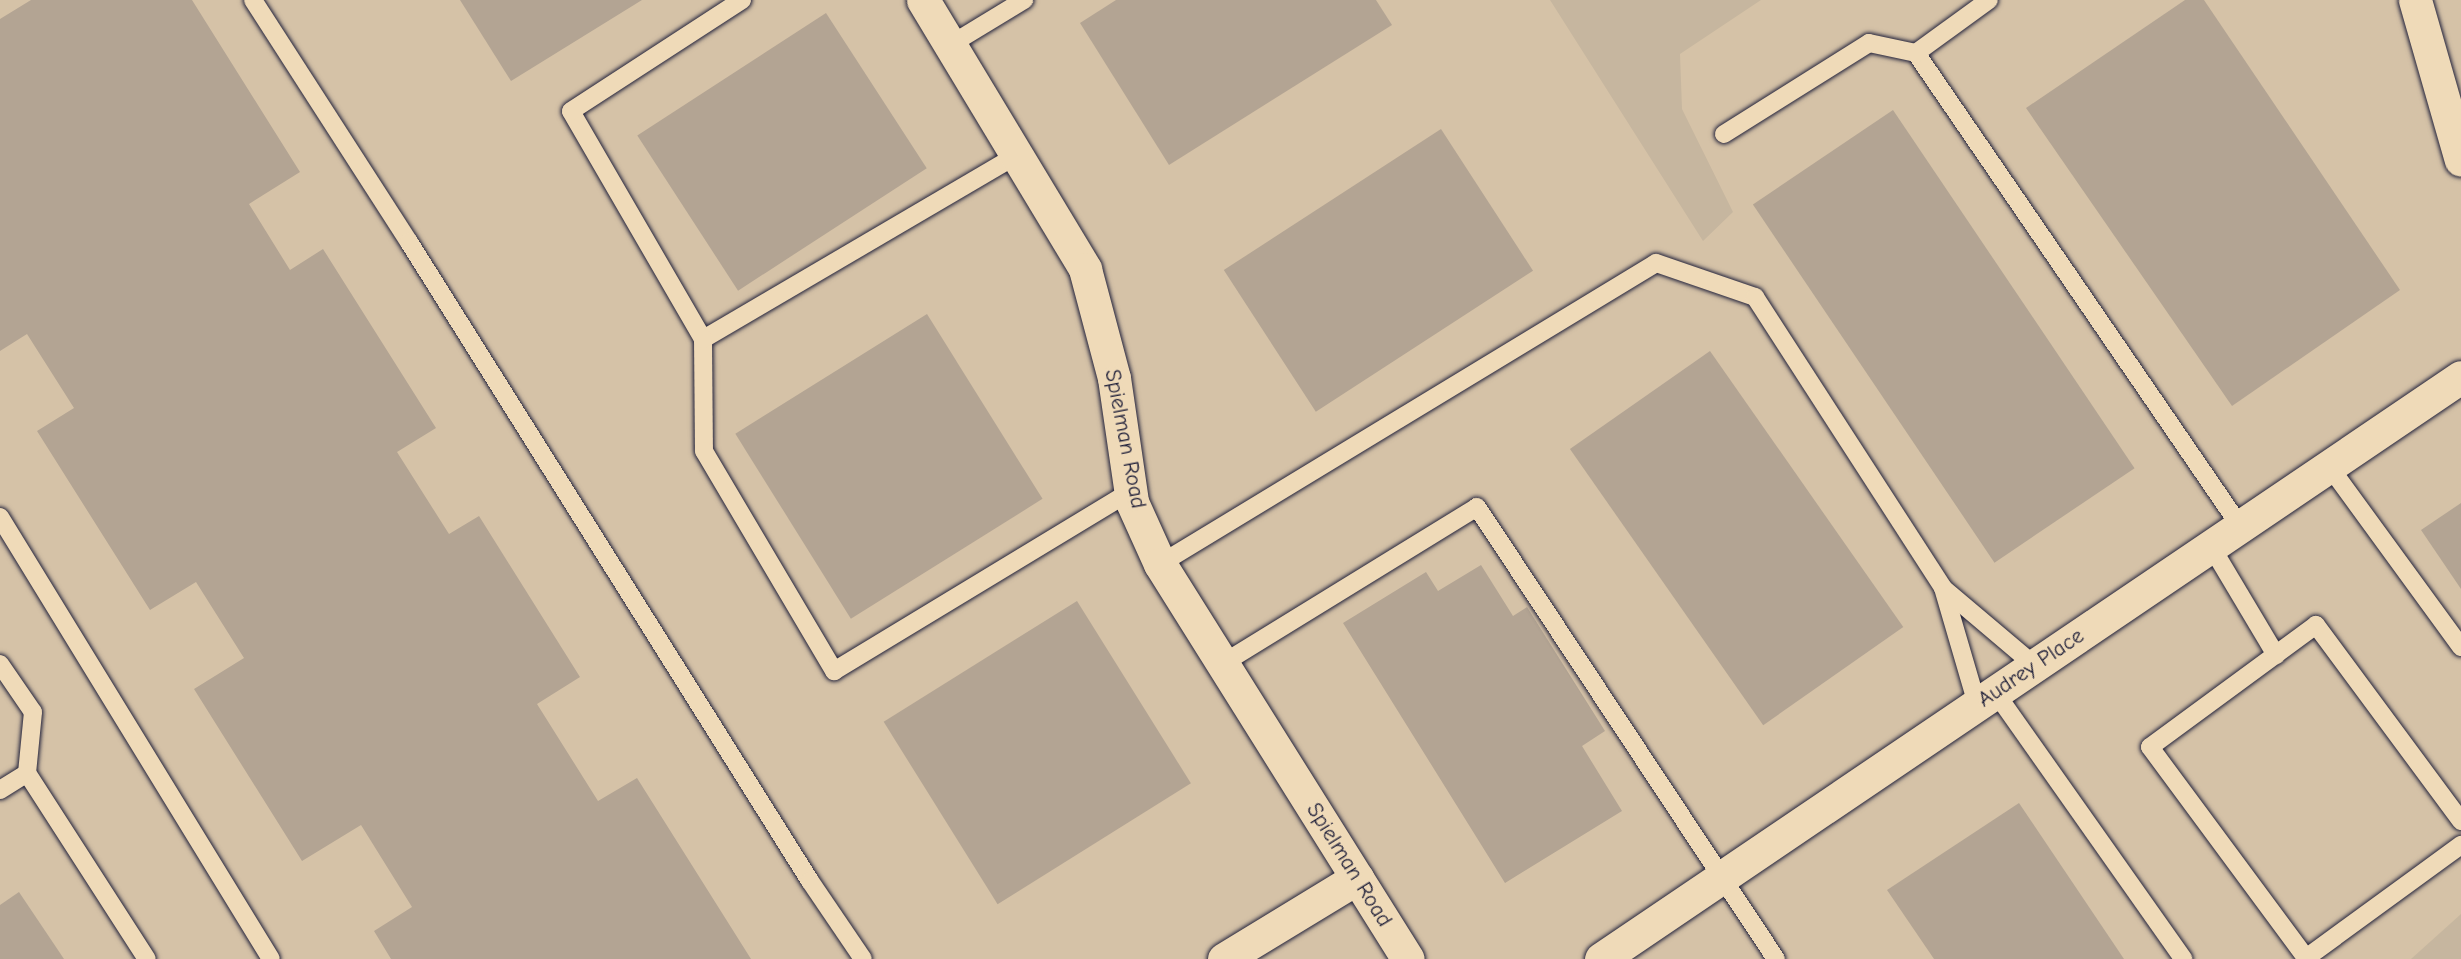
<!DOCTYPE html>
<html>
<head>
<meta charset="utf-8">
<style>
	body { margin:0 }
	#map { position:relative; width:2461px; height:959px; overflow:hidden; background:#e3cfb0; font-family:"Comic Neue",sans-serif }
	div>[style] { position:absolute }
	.built>* { inset:0; background:#d5c2a7; transform-origin:0 0 }
	.green>* { inset:0; background:#c6b69f }
	.building>* { inset:0; background:#b3a493; transform-origin:0 0 }
	.roads { filter:drop-shadow(0 0 2px #22223b) drop-shadow(0 0 2px #22223b) }
	.lane>* { height:18px; margin:-9px; padding:0 9px; transform-origin:9px; border-radius:9px; background:#efdab8 }
	.street>* { height:33px; margin:-16.5px; padding:0 16.5px; transform-origin:16.5px; border-radius:16.5px; background:#efdab8 }
	span { translate:-50% -50%; white-space:nowrap; text-align:center; line-height:1.15; -webkit-text-stroke:6px #efdab8; paint-order:stroke }
	.street-label { font-size:22px; color:#22223b }
</style>
</head>
<body>
<div id="map">
	<div class="built">
		<i style="left:0;top:0;width:2461px;height:959px"></i>
	</div>
	<div class="green">
		<i style="clip-path:polygon(1550px 0,1761px 0,1680px 54px,1682px 109px,1733px 212px,1703px 241px)"></i>
		<i style="clip-path:polygon(2461px 914px,2461px 959px,2411px 959px)"></i>
	</div>
	<div class="building">
		<i style="clip-path:polygon(31px 0,192px 0,300px 172px,249px 204px,290px 270px,323px 249px,436px 428px,397px 452px,449px 534px,479px 516px,580px 677px,537px 704px,598px 801px,637px 778px,751px 959px,391px 959px,374px 931px,412px 907px,361px 825px,302px 861px,194px 689px,244px 658px,196px 582px,150px 610px,37px 431px,74px 408px,27px 334px,0 351px,0 19px)"></i>
		<i style="clip-path:polygon(460px 0,642px 0,511px 81px)"></i>
		<i style="clip-path:polygon(1116px 0,1376px 0,1392px 25px,1169px 165px,1080px 23px)"></i>
		<i style="clip-path:polygon(2185px 0,2204px 0,2400px 290px,2232px 406px,2026px 108px)"></i>
		<i style="left:826px;top:13px;width:185px;height:225px;rotate:57deg"></i>
		<i style="left:1893px;top:110px;width:432px;height:169px;rotate:56deg"></i>
		<i style="left:1441px;top:129px;width:169px;height:259px;rotate:57deg"></i>
		<i style="left:927px;top:314px;width:218px;height:226px;rotate:58deg"></i>
		<i style="left:1710px;top:351px;width:337px;height:171px;rotate:55deg"></i>
		<i style="clip-path:polygon(2461px 503px,2461px 589px,2421px 530px)"></i>
		<i style="clip-path:polygon(1481px 565px,1513px 616px,1527px 607px,1605px 731px,1582px 746px,1622px 811px,1505px 883px,1343px 623px,1426px 572px,1438px 591px)"></i>
		<i style="left:1077px;top:601px;width:215px;height:228px;rotate:58deg"></i>
		<i style="clip-path:polygon(2019px 803px,2124px 959px,1934px 959px,1887px 890px)"></i>
		<i style="clip-path:polygon(19px 892px,64px 959px,0 959px,0 905px)"></i>
	</div>
	<div class="roads">
		<div class="lane">
			<i style="left:253px;top:0;width:288px;rotate:57.2deg"></i>
			<i style="left:409px;top:242px;width:754px;rotate:57.89deg"></i>
			<i style="left:810px;top:881px;width:94px;rotate:55.8deg"></i>
			<i style="left:950px;top:45px;width:87px;rotate:-31.3deg"></i>
			<i style="left:1916px;top:53px;width:573px;rotate:55.59deg"></i>
			<i style="left:1724px;top:134px;width:171px;rotate:-32.1deg"></i>
			<i style="left:1869px;top:43px;width:48px;rotate:12deg"></i>
			<i style="left:1916px;top:53px;width:90px;rotate:-36deg"></i>
			<i style="left:1017px;top:155px;width:364px;rotate:149.6deg"></i>
			<i style="left:703px;top:339px;width:112px;rotate:89.5deg"></i>
			<i style="left:704px;top:451px;width:256px;rotate:59.4deg"></i>
			<i style="left:834px;top:671px;width:347px;rotate:-31.2deg"></i>
			<i style="left:703px;top:339px;width:263px;rotate:-120.1deg"></i>
			<i style="left:571px;top:111px;width:204px;rotate:-33deg"></i>
			<i style="left:2329px;top:466px;width:224px;rotate:53.9deg"></i>
			<i style="left:0;top:517px;width:518px;rotate:58.49deg"></i>
			<i style="left:2211px;top:546px;width:127px;rotate:59.2deg"></i>
			<i style="left:1160px;top:564px;width:580px;rotate:-31.25deg"></i>
			<i style="left:1656px;top:263px;width:105px;rotate:19deg"></i>
			<i style="left:1755px;top:297px;width:346px;rotate:57.1deg"></i>
			<i style="left:1943px;top:588px;width:121px;rotate:73.7deg"></i>
			<i style="left:1943px;top:588px;width:119px;rotate:40.2deg"></i>
			<i style="left:0;top:664px;width:58px;rotate:55.5deg"></i>
			<i style="left:33px;top:712px;width:61px;rotate:95.6deg"></i>
			<i style="left:1222px;top:664px;width:299px;rotate:-31.6deg"></i>
			<i style="left:1477px;top:507px;width:542px;rotate:56.52deg"></i>
			<i style="left:1995px;top:692px;width:327px;rotate:54.8deg"></i>
			<i style="left:0;top:790px;width:32px;rotate:-32deg"></i>
			<i style="left:27px;top:773px;width:221px;rotate:57.2deg"></i>
			<i style="left:2461px;top:821px;width:244px;rotate:-126.5deg"></i>
			<i style="left:2316px;top:625px;width:206px;rotate:143.7deg"></i>
			<i style="left:2150px;top:747px;width:262px;rotate:53.5deg"></i>
			<i style="left:2306px;top:958px;width:192px;rotate:-36.1deg"></i>
		</div>
		<div class="street">
			<i style="left:923px;top:0;width:314px;rotate:58.9deg"></i>
			<i style="left:1085px;top:269px;width:113px;rotate:75.1deg"></i>
			<i style="left:1114px;top:378px;width:125px;rotate:81.7deg"></i>
			<i style="left:1132px;top:502px;width:68px;rotate:65.7deg"></i>
			<i style="left:1160px;top:564px;width:466px;rotate:57.9deg"></i>
			<i style="left:2415px;top:0;width:166px;rotate:74deg"></i>
			<i style="left:1224px;top:959px;width:156px;rotate:-31.3deg"></i>
			<i style="left:1601px;top:959px;width:1038px;rotate:-34.09deg"></i>
		</div>
	</div>
	<div class="street-label">
		<span style="left:1125px;top:439px;rotate:79deg">Spielman Road</span>
		<span style="left:2031px;top:668px;rotate:-34deg">Audrey Place</span>
		<span style="left:1349px;top:865px;rotate:58deg">Spielman Road</span>
	</div>
</div>
</body>
</html>
